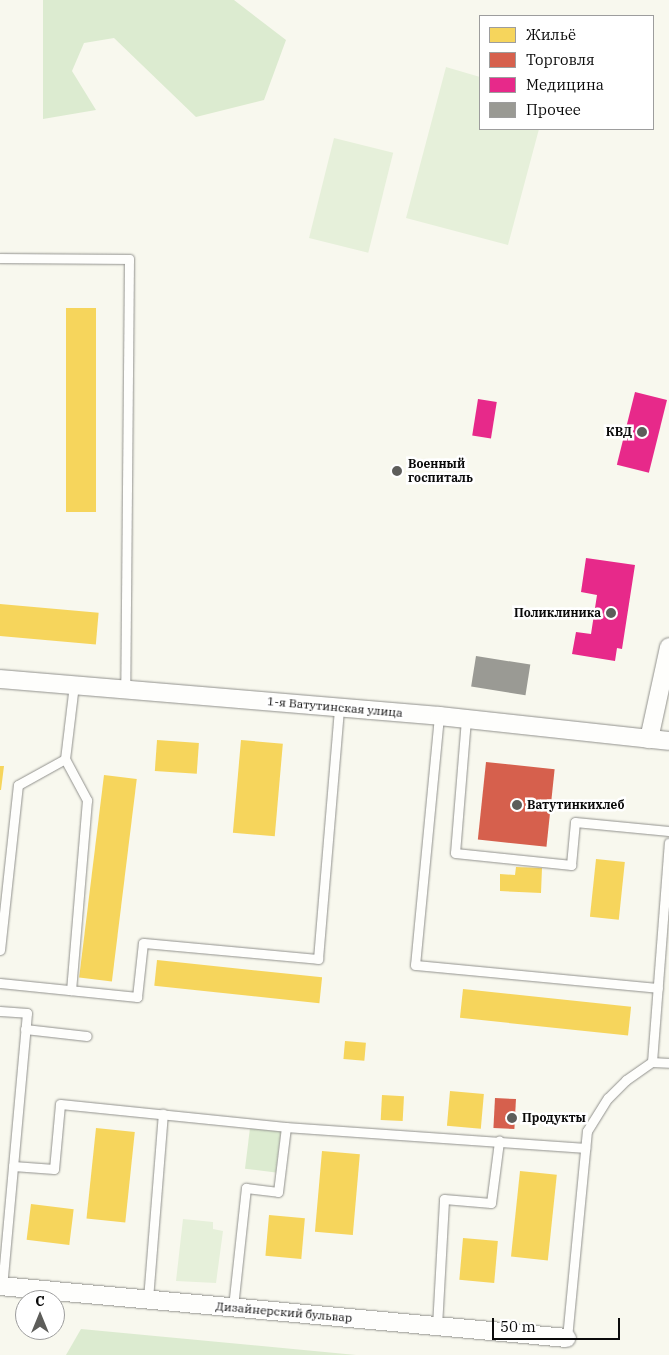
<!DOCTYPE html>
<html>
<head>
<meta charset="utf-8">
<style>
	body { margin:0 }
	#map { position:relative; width:669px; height:1355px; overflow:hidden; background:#f8f8ee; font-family:"IBM Plex Serif",serif }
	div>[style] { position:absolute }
	.green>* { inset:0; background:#dcebd0; transform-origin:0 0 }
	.pitch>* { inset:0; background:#e6f0da; transform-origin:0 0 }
	.homes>* { inset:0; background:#f6d55c; transform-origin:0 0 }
	.shops>* { inset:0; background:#d6604d; transform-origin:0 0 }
	.health>* { inset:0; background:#e7298a; transform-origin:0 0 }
	.building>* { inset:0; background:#9a9a94; transform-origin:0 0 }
	.roads { filter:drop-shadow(0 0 1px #91918d) drop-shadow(0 0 1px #91918d) }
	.lane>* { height:9px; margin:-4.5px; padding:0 4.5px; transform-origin:4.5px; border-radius:4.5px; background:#fefefc }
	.street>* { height:18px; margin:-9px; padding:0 9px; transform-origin:9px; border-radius:9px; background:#fefefc }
	.dots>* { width:14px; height:14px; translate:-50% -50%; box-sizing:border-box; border:2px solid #fff; border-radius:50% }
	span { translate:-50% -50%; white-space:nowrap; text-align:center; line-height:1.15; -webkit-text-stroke:5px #fff; paint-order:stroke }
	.poi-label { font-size:12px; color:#0a0a0a; font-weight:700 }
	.right { translate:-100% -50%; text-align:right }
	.left { translate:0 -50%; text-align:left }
	.street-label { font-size:12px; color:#0a0a0a }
	.legend { position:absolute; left:479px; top:15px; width:175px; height:115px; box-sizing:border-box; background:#fff; border:1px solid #9d9d9d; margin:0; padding:6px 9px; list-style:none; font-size:15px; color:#0a0a0a }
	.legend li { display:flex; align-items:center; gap:10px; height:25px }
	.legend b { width:25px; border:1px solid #9d9d9d }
	.north { position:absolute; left:15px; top:1290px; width:50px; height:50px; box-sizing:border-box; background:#fff; border:1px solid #9d9d9d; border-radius:50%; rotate:0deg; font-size:14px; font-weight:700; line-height:20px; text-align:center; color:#0a0a0a }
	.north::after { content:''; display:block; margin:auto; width:18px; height:22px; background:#5d5d5a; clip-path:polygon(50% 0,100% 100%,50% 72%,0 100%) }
	.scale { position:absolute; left:492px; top:1318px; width:128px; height:22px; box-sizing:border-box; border:2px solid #0a0a0a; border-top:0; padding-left:6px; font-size:15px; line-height:18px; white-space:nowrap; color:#0a0a0a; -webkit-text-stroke:4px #fff; paint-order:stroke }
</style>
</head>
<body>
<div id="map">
	<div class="green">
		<i style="clip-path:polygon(43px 0,234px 0,286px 40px,264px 100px,196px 117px,114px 38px,84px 43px,72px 71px,96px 110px,43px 119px)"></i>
		<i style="left:250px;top:1128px;width:31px;height:41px;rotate:7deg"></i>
		<i style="clip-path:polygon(81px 1329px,356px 1355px,66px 1355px)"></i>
	</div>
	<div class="pitch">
		<i style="clip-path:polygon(446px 67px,480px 77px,480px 129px,539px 129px,508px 245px,406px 218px)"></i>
		<i style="left:334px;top:138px;width:61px;height:103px;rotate:14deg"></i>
		<i style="clip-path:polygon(183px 1219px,213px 1222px,213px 1229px,223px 1231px,216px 1283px,176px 1281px)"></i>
	</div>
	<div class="homes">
		<i style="left:66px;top:308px;width:30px;height:204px"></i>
		<i style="left:0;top:604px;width:99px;height:32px;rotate:5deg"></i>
		<i style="left:157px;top:740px;width:42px;height:31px;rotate:4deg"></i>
		<i style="left:241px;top:740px;width:42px;height:93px;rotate:5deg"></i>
		<i style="clip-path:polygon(0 766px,4px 766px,1px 790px,0 790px)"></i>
		<i style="left:104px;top:775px;width:33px;height:204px;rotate:7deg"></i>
		<i style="left:596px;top:859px;width:29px;height:58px;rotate:6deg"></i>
		<i style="clip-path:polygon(516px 867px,542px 868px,541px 893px,500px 891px,500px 874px,515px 875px)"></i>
		<i style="left:157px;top:960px;width:166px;height:26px;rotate:6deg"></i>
		<i style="left:463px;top:989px;width:169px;height:29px;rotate:6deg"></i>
		<i style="left:345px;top:1041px;width:21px;height:18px;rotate:5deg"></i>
		<i style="left:450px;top:1091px;width:34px;height:35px;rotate:5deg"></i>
		<i style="left:382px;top:1095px;width:22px;height:25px;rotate:3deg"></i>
		<i style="left:96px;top:1128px;width:39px;height:91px;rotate:6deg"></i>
		<i style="left:322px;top:1151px;width:38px;height:81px;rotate:5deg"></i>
		<i style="left:520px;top:1171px;width:37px;height:86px;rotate:6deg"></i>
		<i style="left:31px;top:1204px;width:43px;height:36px;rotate:7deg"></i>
		<i style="left:269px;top:1215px;width:36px;height:41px;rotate:5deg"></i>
		<i style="left:463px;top:1238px;width:35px;height:42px;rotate:5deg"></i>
	</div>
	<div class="shops">
		<i style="left:486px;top:762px;width:69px;height:78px;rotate:6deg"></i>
		<i style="left:495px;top:1098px;width:21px;height:30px;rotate:3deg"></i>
	</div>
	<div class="health">
		<i style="left:635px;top:392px;width:33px;height:75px;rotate:14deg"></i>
		<i style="left:478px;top:399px;width:19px;height:37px;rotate:9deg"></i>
		<i style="clip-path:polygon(586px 558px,635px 565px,622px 649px,617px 648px,615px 661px,572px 654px,576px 632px,591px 634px,597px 595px,581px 592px)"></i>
	</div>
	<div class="building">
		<i style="left:476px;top:656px;width:55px;height:31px;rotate:9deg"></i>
	</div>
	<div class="roads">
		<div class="lane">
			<i style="left:0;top:258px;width:129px;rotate:0.4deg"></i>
			<i style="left:129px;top:259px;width:431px;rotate:90.5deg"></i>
			<i style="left:439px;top:716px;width:250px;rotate:95.5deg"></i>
			<i style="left:415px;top:965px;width:244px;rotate:5.4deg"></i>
			<i style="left:466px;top:719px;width:134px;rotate:94.7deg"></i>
			<i style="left:455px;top:853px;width:117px;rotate:5.9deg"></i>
			<i style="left:571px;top:865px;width:43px;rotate:-84.7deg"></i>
			<i style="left:575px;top:822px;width:94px;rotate:5.5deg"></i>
			<i style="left:65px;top:759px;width:75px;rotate:-83.1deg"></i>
			<i style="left:0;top:950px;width:166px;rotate:-83.8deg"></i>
			<i style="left:18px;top:785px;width:54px;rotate:-29deg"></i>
			<i style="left:65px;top:759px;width:47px;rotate:61.8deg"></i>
			<i style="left:87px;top:800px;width:191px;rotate:94.8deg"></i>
			<i style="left:0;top:983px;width:138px;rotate:5.8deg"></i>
			<i style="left:137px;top:997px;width:54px;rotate:-83.7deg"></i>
			<i style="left:143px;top:943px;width:176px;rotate:5.2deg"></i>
			<i style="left:318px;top:959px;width:253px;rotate:-85.2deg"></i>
			<i style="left:0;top:1011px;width:27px;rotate:4deg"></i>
			<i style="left:27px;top:1013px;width:274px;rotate:95.2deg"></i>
			<i style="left:25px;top:1029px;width:62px;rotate:6.4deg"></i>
			<i style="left:652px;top:1062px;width:17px;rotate:3deg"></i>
			<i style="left:13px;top:1166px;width:41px;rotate:4.2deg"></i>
			<i style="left:54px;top:1169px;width:65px;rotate:-84.7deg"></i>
			<i style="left:60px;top:1104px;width:227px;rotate:5.8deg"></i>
			<i style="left:286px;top:1127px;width:300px;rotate:4deg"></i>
			<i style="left:148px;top:1299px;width:186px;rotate:-85.4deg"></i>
			<i style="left:233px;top:1307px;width:120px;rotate:-83.8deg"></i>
			<i style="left:246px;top:1188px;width:32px;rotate:7deg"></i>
			<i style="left:278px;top:1192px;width:65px;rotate:-83deg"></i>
			<i style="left:437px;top:1326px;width:127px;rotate:-86.8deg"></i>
			<i style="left:444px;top:1199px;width:47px;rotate:4.9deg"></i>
			<i style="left:491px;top:1203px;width:63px;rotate:-82.6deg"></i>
			<i style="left:567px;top:1338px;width:208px;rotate:-84.5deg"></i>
			<i style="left:587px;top:1131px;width:39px;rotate:-58deg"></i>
			<i style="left:608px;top:1098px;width:25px;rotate:-45deg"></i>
			<i style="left:626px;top:1080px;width:32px;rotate:-35deg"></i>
			<i style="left:652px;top:1062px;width:220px;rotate:-85.6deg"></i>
		</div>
		<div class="street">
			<i style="left:0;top:679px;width:441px;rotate:4.8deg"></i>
			<i style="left:439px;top:716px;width:231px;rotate:6.2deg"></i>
			<i style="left:649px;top:739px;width:94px;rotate:-77.7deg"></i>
			<i style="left:0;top:1286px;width:569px;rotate:5.24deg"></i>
		</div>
	</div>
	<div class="dots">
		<i style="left:642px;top:432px;background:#5d5d5a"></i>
		<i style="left:397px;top:471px;background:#5d5d5a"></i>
		<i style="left:611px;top:613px;background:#5d5d5a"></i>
		<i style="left:517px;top:805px;background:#5d5d5a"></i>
		<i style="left:512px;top:1118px;background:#5d5d5a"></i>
	</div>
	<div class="poi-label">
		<span class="right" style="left:632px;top:432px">КВД</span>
		<span class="left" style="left:408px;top:471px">Военный<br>госпиталь</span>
		<span class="right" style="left:601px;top:613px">Поликлиника</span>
		<span class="left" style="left:527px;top:805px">Ватутинкихлеб</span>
		<span class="left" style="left:522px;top:1118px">Продукты</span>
	</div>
	<div class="street-label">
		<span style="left:335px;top:707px;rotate:5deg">1-я Ватутинская улица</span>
		<span style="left:284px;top:1312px;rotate:5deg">Дизайнерский бульвар</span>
	</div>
	<ul class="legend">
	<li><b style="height:14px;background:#f6d55c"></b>Жильё</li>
	<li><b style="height:14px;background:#d6604d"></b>Торговля</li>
	<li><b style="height:14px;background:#e7298a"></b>Медицина</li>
	<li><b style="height:14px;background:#9a9a94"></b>Прочее</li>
	</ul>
	<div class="north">С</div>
	<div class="scale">50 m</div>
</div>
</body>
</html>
